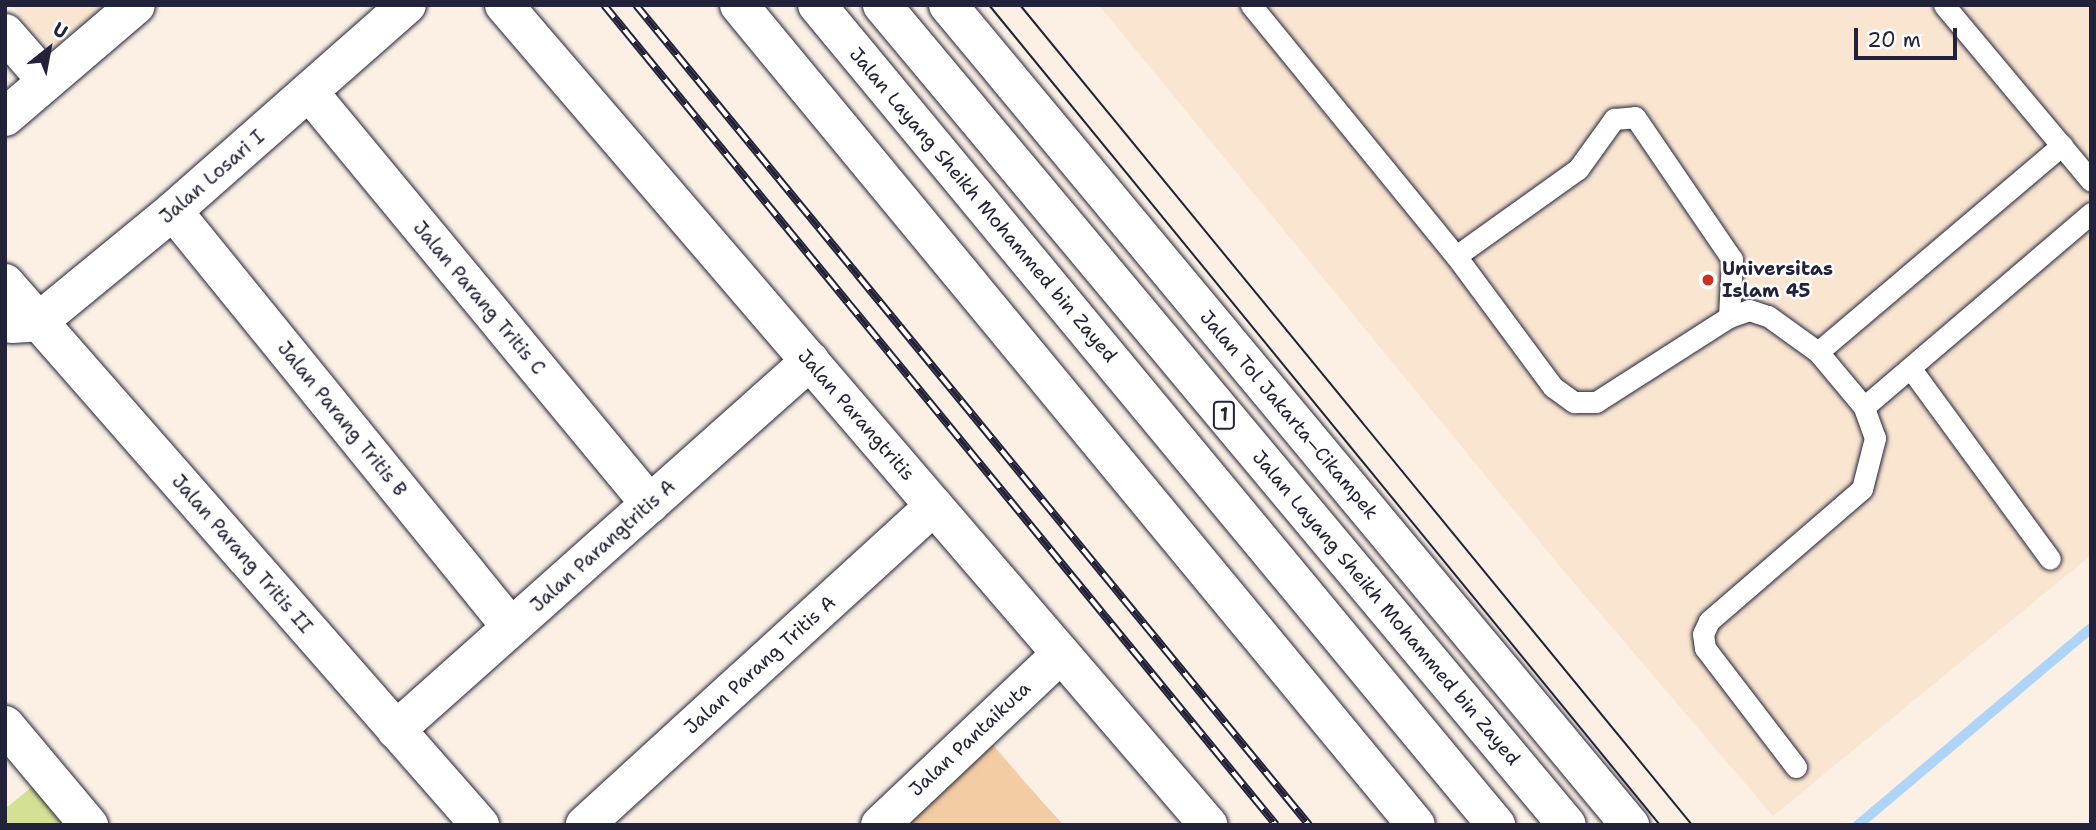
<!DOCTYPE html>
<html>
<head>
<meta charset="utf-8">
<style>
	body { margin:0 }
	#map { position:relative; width:2096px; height:830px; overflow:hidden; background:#fbf0e3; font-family:"Shantell Sans",sans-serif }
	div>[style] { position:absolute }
	.built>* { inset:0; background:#f9e5d0 }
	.green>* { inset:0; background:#d4e093 }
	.shadow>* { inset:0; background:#0003 }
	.stream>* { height:10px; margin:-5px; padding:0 5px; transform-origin:5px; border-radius:5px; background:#aed4f8 }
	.building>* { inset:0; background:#f3cca3 }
	.roads { filter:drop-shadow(0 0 2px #22223b) drop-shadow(0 0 2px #22223b) }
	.service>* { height:21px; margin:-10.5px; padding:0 10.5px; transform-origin:10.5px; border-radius:10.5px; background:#fff }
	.minor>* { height:38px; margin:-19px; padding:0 19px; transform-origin:19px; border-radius:19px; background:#fff }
	.tertiary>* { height:38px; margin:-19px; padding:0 19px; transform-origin:19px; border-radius:19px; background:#fff }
	.motorway>* { height:38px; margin:-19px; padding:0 19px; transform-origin:19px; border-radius:19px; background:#fff }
	.tram>* { height:2px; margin:-1px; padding:0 1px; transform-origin:1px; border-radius:1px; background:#22223b }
	.rail>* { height:8px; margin-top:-4px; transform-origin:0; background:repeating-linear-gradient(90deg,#fff 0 16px,#22223b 0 32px); box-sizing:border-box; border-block:2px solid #22223b }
	.dots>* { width:19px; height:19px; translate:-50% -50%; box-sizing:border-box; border:4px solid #fff; border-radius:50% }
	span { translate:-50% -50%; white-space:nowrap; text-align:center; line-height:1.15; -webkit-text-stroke:5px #fff; paint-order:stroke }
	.shield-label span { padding:2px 5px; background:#fff; border:2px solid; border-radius:5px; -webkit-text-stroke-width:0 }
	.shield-label { font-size:18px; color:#22223b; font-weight:700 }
	.street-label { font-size:19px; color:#22223b }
	.poi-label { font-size:19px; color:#22223b; font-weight:700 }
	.left { translate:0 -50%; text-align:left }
	.frame { position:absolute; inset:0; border:7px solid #22223b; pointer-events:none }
	.north { position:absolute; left:14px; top:14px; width:70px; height:70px; -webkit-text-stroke:5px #fff; paint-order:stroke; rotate:31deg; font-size:19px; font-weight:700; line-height:28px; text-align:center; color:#22223b }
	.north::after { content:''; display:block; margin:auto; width:24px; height:32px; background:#22223b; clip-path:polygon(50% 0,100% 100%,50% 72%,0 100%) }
	.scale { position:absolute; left:1854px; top:28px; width:103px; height:32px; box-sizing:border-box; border:4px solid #22223b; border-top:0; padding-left:9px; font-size:21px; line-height:24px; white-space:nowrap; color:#22223b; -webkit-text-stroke:5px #fff; paint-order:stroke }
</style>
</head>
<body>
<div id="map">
	<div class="built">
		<i style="clip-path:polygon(12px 5px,106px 5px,52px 52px)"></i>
		<i style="clip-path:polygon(1099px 5px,2091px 5px,2091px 555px,1773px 816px,1558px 564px)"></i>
	</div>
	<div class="green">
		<i style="clip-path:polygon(34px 785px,72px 825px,5px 825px,5px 809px)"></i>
	</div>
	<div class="shadow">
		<i style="clip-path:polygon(993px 747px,1063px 825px,910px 825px)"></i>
	</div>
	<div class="stream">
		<i style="left:1858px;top:825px;width:305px;rotate:-40.2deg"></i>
	</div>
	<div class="building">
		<i style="clip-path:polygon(993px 745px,1062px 825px,907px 825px)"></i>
	</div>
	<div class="roads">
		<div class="service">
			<i style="left:1251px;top:5px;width:324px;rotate:50.8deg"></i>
			<i style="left:1456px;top:256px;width:163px;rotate:53.5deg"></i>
			<i style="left:1553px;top:387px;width:26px;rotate:36deg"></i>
			<i style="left:1574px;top:402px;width:22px"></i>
			<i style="left:1596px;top:402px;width:158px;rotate:-32.6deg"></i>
			<i style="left:1729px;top:317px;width:21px;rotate:-19deg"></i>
			<i style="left:1749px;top:310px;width:20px;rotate:18deg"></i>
			<i style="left:1768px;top:316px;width:62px;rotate:35.8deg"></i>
			<i style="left:1818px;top:352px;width:72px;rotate:50.1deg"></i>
			<i style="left:1864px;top:407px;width:299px;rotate:-40.5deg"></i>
			<i style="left:1944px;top:5px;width:229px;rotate:50.1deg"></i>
			<i style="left:1456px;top:256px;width:150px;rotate:-35.5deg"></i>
			<i style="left:1578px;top:169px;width:62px;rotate:-54.2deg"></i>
			<i style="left:1614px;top:119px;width:21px;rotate:-5deg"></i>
			<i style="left:1635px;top:117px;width:172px;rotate:55.7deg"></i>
			<i style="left:1732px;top:259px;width:58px;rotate:93deg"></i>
			<i style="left:1818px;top:352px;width:320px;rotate:-40.3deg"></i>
			<i style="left:1911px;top:369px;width:235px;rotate:53.8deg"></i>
			<i style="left:1796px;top:767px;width:150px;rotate:-127.4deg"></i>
			<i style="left:1705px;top:648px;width:14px;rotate:-98deg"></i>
			<i style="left:1703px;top:634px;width:14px;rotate:-65deg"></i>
			<i style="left:1709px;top:621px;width:202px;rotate:-40.8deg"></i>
			<i style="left:1862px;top:489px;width:53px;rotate:-75.7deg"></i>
			<i style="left:1875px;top:438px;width:33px;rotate:-110deg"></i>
		</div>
		<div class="minor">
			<i style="left:5px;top:33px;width:62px;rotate:48.9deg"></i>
			<i style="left:309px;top:92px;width:535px;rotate:50.39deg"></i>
			<i style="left:173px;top:211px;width:536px;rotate:50.91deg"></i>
			<i style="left:5px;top:283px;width:721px;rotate:48.77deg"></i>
			<i style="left:12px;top:324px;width:26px;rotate:-4deg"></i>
			<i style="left:38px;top:322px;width:175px;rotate:-39.4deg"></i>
			<i style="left:173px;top:211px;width:312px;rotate:-41.4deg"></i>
			<i style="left:934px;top:506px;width:421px;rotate:49.3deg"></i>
			<i style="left:396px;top:730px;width:555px;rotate:-41.71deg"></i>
			<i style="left:880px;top:825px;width:249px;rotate:-43.4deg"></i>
		</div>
		<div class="tertiary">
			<i style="left:504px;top:5px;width:660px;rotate:49.36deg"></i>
			<i style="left:934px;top:506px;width:473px;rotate:137.6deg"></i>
			<i style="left:5px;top:117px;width:172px;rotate:-40.5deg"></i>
			<i style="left:5px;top:725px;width:131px;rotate:50deg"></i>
		</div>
		<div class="motorway">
			<i style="left:739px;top:5px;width:1063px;rotate:50.46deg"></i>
			<i style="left:817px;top:5px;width:1065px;rotate:50.37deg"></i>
			<i style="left:882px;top:5px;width:1068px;rotate:50.13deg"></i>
			<i style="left:948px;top:5px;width:1067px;rotate:50.25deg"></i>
		</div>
	</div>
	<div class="tram">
		<i style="left:989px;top:5px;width:1060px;rotate:50.71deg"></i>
		<i style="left:1020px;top:5px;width:1060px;rotate:50.66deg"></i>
	</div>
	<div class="rail">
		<i style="left:604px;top:5px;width:1060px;rotate:50.66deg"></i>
		<i style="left:636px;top:5px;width:1061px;rotate:50.62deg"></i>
	</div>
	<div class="dots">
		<i style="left:1708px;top:280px;background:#c8321e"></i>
	</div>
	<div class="shield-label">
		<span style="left:1224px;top:415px">1</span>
	</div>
	<div class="street-label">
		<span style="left:212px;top:177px;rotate:-41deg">Jalan Losari I</span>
		<span style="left:983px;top:205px;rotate:50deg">Jalan Layang Sheikh Mohammed bin Zayed</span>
		<span style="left:479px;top:298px;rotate:50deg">Jalan Parang Tritis C</span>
		<span style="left:856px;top:415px;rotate:49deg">Jalan Parangtritis</span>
		<span style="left:1289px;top:415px;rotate:50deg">Jalan Tol Jakarta–Cikampek</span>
		<span style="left:342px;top:419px;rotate:51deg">Jalan Parang Tritis B</span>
		<span style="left:603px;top:546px;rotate:-42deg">Jalan Parangtritis A</span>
		<span style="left:242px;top:554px;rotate:49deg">Jalan Parang Tritis II</span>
		<span style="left:1386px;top:608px;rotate:50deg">Jalan Layang Sheikh Mohammed bin Zayed</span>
		<span style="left:760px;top:665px;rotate:-42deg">Jalan Parang Tritis A</span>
		<span style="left:970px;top:739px;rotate:-43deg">Jalan Pantaikuta</span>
	</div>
	<div class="poi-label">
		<span class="left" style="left:1722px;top:280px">Universitas<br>Islam 45</span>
	</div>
	<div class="frame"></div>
	<div class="north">U</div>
	<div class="scale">20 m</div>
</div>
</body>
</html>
